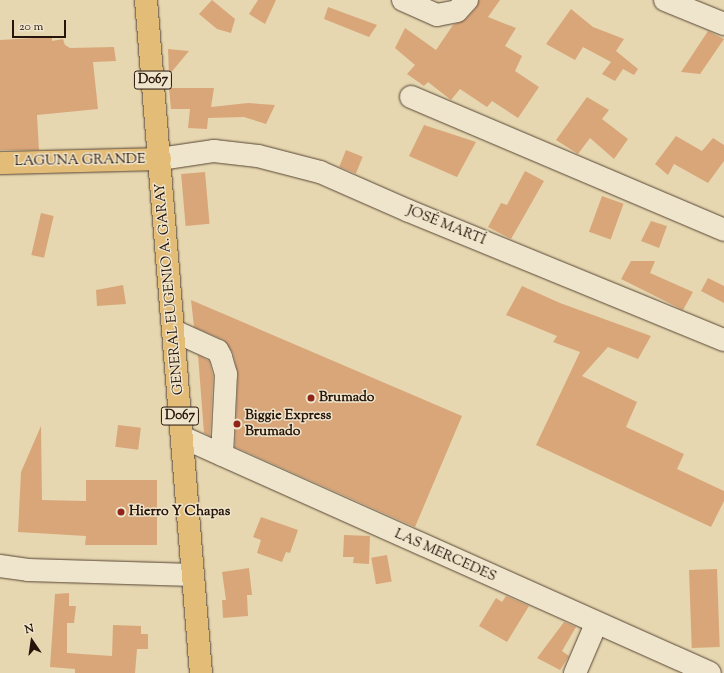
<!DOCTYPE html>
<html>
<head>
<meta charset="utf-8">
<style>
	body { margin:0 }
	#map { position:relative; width:724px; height:673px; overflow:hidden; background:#e6d7b0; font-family:"Sorts Mill Goudy",serif }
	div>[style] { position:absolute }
	.building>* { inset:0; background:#d9a67a; transform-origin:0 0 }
	.roads { filter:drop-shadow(0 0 1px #574534) drop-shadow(0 0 1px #574534) }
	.minor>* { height:22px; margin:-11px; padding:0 11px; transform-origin:11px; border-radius:11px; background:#efe5cc }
	.major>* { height:22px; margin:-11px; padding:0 11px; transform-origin:11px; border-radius:11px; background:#e3bc78 }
	.dots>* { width:11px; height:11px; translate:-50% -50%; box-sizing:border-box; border:2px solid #efe5cc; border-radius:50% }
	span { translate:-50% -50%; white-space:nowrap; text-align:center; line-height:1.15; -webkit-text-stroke:3px #efe5cc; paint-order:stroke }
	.shield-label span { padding:1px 3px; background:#efe5cc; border:1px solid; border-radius:3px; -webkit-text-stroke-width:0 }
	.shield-label { font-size:13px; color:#27140a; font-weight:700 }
	.street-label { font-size:14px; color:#27140a }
	.poi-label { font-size:14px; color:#27140a; font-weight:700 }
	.left { translate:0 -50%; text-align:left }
	.north { position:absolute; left:12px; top:621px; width:40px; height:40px; -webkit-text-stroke:3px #efe5cc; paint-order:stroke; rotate:347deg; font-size:11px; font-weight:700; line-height:16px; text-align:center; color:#27140a }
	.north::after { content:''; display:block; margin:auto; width:14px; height:18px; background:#27140a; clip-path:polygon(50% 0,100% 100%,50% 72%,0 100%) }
	.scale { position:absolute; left:12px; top:20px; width:54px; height:18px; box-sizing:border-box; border:2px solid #27140a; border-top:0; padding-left:5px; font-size:12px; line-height:14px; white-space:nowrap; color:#27140a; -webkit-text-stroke:3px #efe5cc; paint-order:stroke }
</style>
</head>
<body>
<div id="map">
	<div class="building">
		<i style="clip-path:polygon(212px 0,235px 19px,231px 33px,217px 29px,199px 14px)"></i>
		<i style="clip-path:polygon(258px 0,276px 0,265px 24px,249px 14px)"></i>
		<i style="clip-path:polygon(479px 0,500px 0,488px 17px,516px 28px,505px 46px,522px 56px,515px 71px,539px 87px,518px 118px,492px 101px,487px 107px,460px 89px,451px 100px,428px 82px,424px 86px,407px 74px,415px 65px,395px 48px,405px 28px,436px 50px,453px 25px,466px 19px,476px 8px)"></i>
		<i style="clip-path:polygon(328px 7px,377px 25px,369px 37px,324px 19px)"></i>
		<i style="clip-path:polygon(571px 9px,593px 27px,624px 39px,616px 51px,638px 69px,634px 75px,623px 69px,615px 81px,602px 74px,611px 62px,583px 47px,575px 60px,546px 44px)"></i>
		<i style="clip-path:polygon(708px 31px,724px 39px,700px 74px,681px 72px)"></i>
		<i style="clip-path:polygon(52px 37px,52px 41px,63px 39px,65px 45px,70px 48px,114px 47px,116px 61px,93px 62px,98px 109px,37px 115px,39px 150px,0 150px,0 40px)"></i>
		<i style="clip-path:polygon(168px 49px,189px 51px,169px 75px)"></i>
		<i style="clip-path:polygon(169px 88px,214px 88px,211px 107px,248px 103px,275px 105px,266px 124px,244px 117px,208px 118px,207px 129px,188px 128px,190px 109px,171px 109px)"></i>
		<i style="clip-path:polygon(587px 97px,609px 110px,602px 119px,628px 139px,614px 159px,590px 138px,578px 154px,556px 140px)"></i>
		<i style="clip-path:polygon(424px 125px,476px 142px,457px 177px,409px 156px)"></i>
		<i style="clip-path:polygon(676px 136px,702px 151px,713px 138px,724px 145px,724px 161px,708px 183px,674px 164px,668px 175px,655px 164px)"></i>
		<i style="left:346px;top:150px;width:18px;height:18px;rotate:22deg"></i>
		<i style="clip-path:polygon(525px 171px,544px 181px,511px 239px,488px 227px,501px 203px,507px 205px)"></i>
		<i style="left:205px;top:172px;width:52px;height:24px;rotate:85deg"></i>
		<i style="left:602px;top:196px;width:23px;height:38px;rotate:20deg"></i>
		<i style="left:41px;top:213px;width:13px;height:43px;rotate:13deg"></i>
		<i style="clip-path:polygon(651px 221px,667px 226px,659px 248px,641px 241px)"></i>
		<i style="clip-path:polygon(631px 261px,655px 261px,650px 273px,693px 292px,683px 310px,621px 279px)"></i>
		<i style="clip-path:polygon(708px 278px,724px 286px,724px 303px,701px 291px)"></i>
		<i style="clip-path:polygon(123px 285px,126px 304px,97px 306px,96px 290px)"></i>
		<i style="clip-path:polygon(522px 286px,560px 303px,651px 336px,638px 359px,608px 347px,582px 376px,637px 402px,626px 427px,684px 454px,677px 469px,724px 491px,724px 501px,711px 527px,536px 445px,580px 352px,553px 342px,557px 336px,506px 315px)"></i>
		<i style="clip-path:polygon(191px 300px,462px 416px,415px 527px,235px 447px,238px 374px,233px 353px,224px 340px,194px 327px)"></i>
		<i style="clip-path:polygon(198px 355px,209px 361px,213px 376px,210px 436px,204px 433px)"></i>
		<i style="left:118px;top:425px;width:23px;height:22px;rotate:7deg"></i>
		<i style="clip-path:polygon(41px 426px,42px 500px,86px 501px,86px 480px,157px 480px,157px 545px,85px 545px,86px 536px,18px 532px,21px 472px)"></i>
		<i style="clip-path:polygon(261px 517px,298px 530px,290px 553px,286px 552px,282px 562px,257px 553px,261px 540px,253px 537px)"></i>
		<i style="clip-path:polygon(344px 535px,370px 536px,369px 564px,353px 563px,354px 557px,343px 557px)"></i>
		<i style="left:387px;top:555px;width:27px;height:16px;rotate:80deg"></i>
		<i style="clip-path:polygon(249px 568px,252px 595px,247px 595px,248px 616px,223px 618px,222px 600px,226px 600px,222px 572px)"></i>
		<i style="left:717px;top:569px;width:78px;height:28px;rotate:88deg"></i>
		<i style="clip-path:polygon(69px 593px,69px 606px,76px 606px,74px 623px,67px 623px,67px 653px,112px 656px,113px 625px,141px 626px,141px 634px,148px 634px,148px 649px,137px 649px,135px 673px,75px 673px,75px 669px,50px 667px,55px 594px)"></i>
		<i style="clip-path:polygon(506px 596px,529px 606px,507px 642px,479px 626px,496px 598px,502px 602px)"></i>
		<i style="clip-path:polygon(564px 622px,576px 627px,562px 651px,569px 656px,560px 670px,537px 658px)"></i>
	</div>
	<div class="roads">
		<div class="minor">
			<i style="left:403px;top:0;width:37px;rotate:24deg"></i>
			<i style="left:437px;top:15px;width:20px;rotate:-11deg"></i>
			<i style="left:457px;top:11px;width:15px;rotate:-48deg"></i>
			<i style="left:665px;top:0;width:64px;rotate:22.1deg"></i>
			<i style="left:411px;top:97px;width:340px;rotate:23deg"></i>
			<i style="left:160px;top:159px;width:55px;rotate:-8.4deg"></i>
			<i style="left:214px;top:151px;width:44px;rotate:6.5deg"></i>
			<i style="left:258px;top:156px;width:64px;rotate:14.5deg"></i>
			<i style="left:320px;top:172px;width:97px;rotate:23.7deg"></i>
			<i style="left:409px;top:211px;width:340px;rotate:22.3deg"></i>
			<i style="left:174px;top:331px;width:48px;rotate:24.4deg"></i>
			<i style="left:218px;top:351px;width:7px;rotate:63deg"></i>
			<i style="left:221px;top:357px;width:18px;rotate:74deg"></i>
			<i style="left:226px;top:374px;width:81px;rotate:92.8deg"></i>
			<i style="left:182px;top:437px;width:578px;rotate:24.08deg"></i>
			<i style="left:0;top:566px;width:28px;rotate:8deg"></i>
			<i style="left:28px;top:570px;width:165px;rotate:1.7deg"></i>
			<i style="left:575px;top:673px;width:53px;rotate:-66.8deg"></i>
		</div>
		<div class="major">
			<i style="left:146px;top:0;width:675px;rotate:85.33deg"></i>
			<i style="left:0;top:163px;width:160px;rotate:-1.4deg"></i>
		</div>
	</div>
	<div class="dots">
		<i style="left:311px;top:398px;background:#8f2418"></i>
		<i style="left:237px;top:424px;background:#8f2418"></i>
		<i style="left:121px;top:512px;background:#8f2418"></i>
	</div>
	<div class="shield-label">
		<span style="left:153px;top:80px">D067</span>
		<span style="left:180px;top:416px">D067</span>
	</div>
	<div class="street-label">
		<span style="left:80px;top:161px;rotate:-1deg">LAGUNA GRANDE</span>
		<span style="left:446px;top:226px;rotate:22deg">JOSÉ MARTÍ</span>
		<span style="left:170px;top:289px;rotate:-95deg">GENERAL EUGENIO A. GARAY</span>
		<span style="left:445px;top:556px;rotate:24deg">LAS MERCEDES</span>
	</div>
	<div class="poi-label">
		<span class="left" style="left:319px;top:398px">Brumado</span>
		<span class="left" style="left:245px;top:424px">Biggie Express<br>Brumado</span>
		<span class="left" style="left:129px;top:512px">Hierro Y Chapas</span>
	</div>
	<div class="north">N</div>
	<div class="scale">20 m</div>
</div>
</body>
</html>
